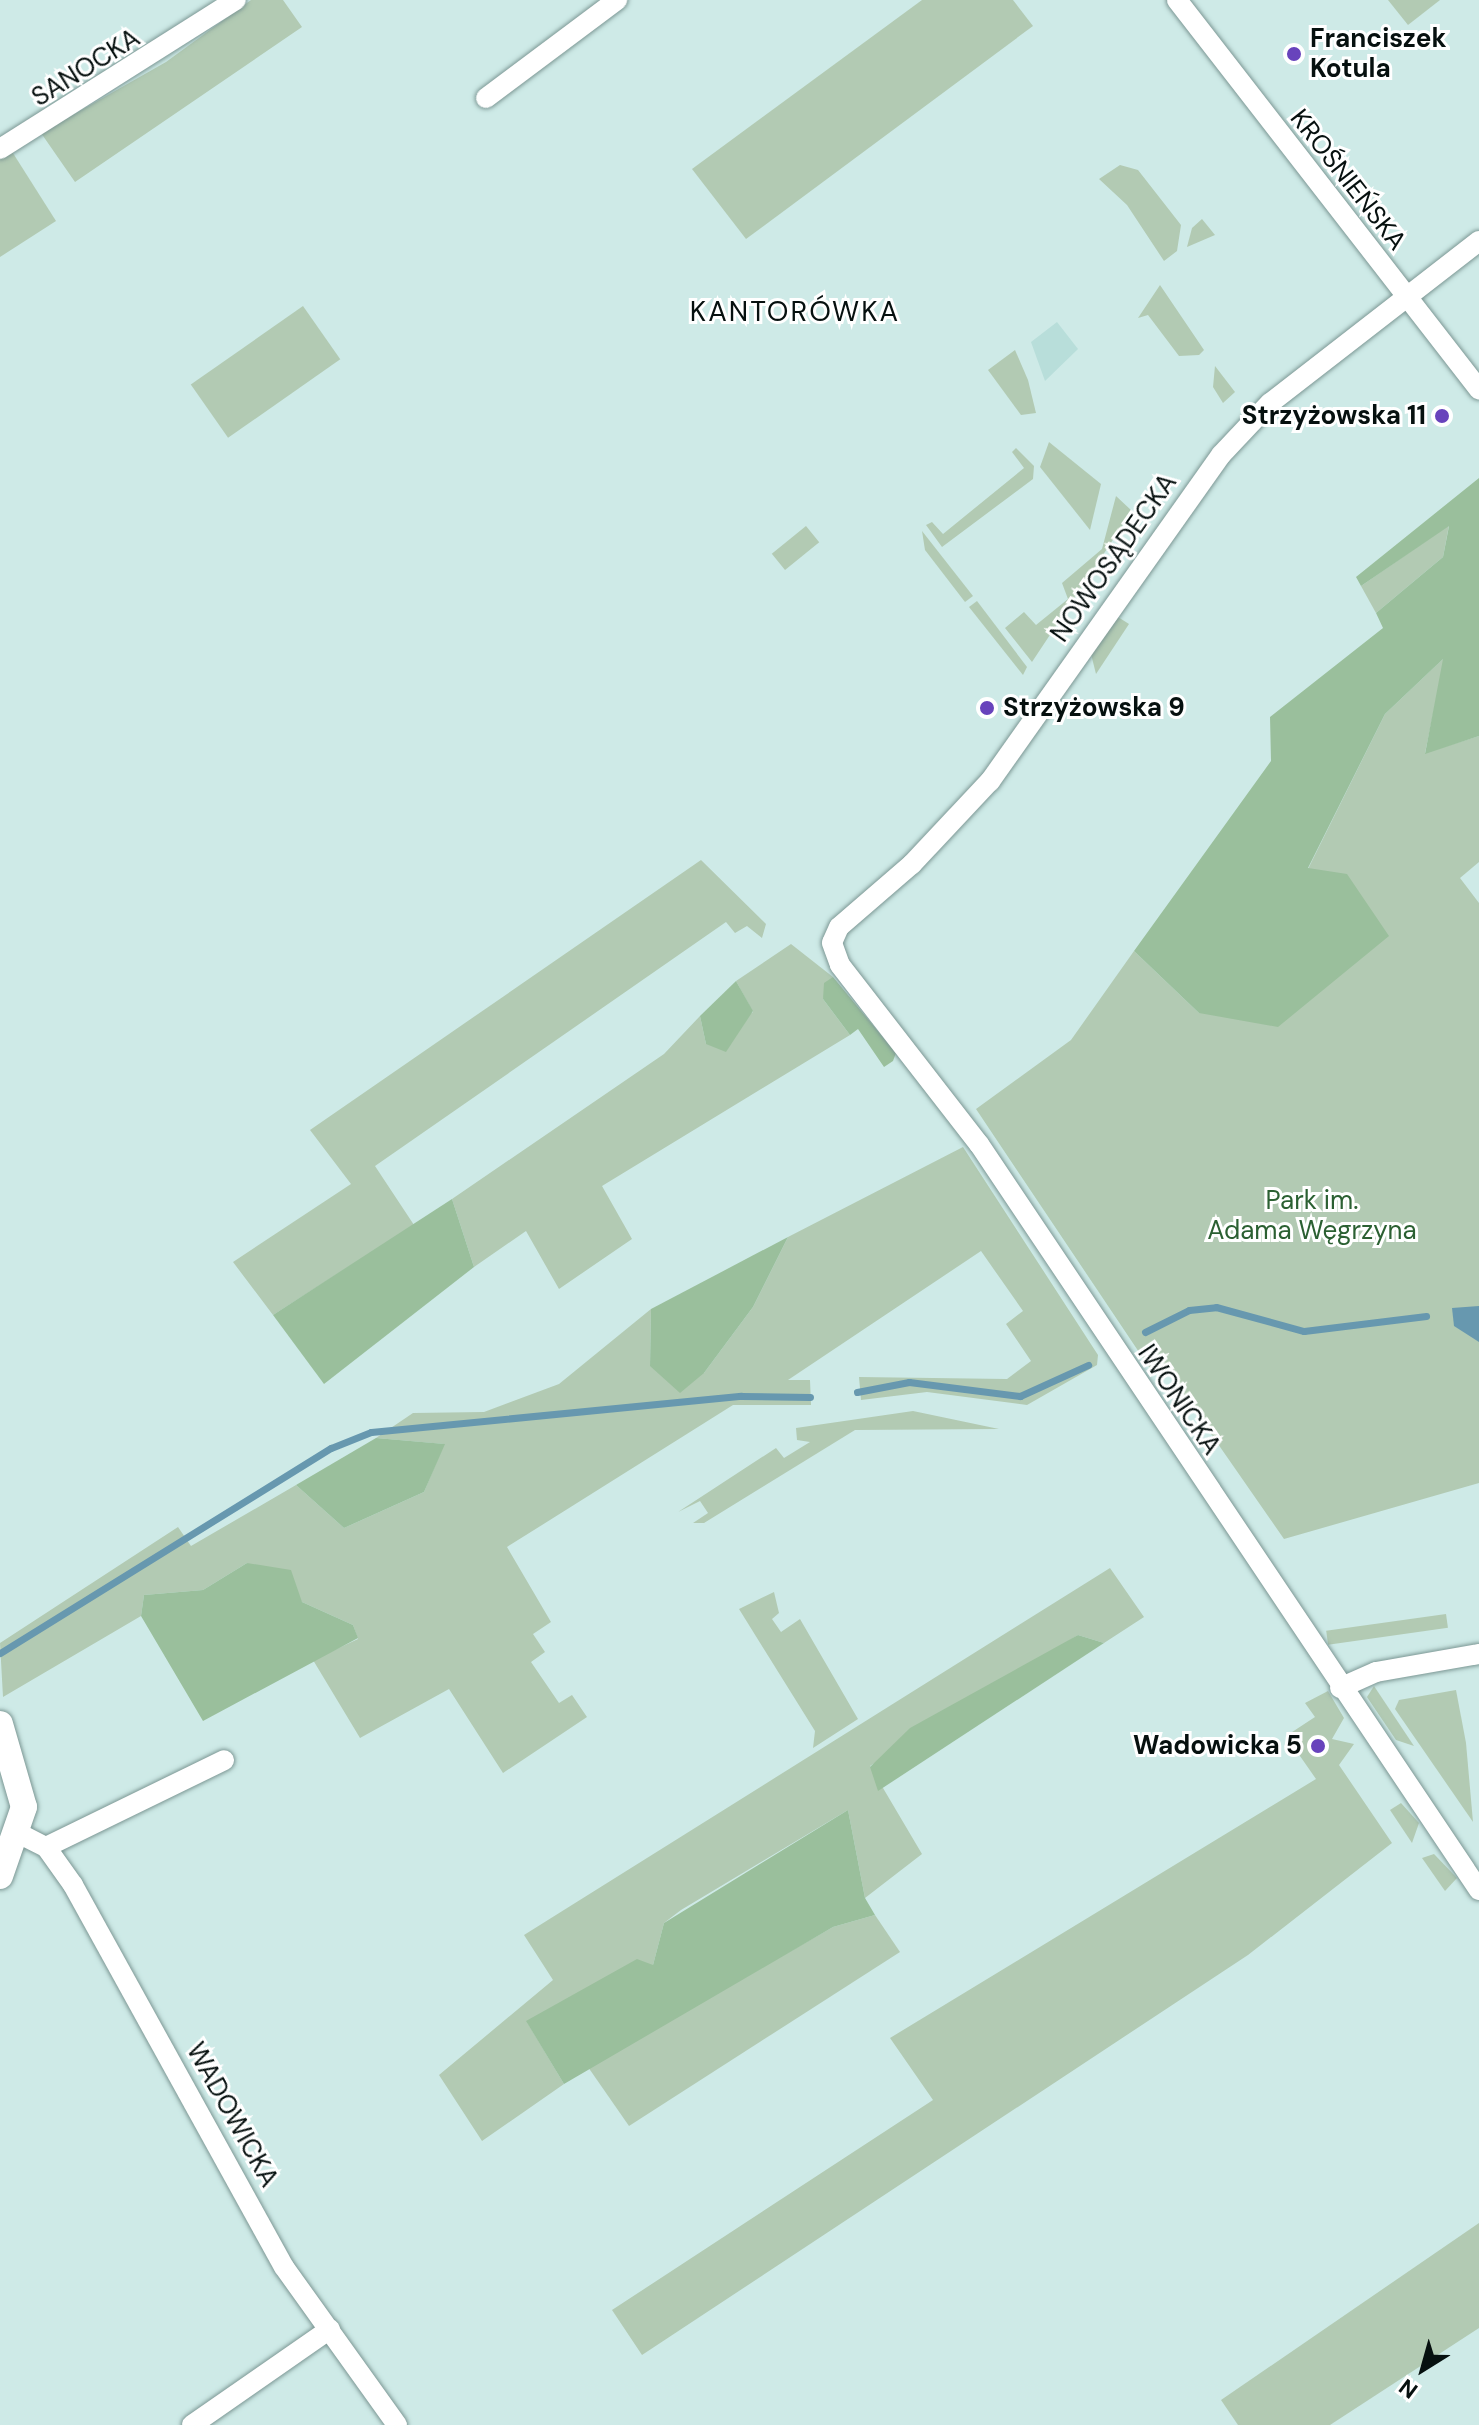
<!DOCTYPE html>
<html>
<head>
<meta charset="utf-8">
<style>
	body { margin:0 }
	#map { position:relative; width:1479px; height:2425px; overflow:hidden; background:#ceeae7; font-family:"DM Sans",sans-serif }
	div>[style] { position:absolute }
	.built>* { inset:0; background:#b8deda }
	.green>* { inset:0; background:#b2cab3; transform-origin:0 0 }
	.forest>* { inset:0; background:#9abf9c }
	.water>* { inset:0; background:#6798af }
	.stream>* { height:7px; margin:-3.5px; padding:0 3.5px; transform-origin:3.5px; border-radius:3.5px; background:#6798af }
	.roads { filter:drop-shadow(0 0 2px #7c9794) drop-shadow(0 0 2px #7c9794) }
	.minor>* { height:20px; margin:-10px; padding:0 10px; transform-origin:10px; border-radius:10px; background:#fff }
	.tertiary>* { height:26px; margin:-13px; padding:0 13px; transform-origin:13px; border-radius:13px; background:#fff }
	.dots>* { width:22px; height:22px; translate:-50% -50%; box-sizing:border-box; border:4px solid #fff; border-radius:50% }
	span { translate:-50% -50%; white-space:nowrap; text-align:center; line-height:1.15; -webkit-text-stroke:6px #fff; paint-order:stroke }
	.poi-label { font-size:26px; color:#06100f; font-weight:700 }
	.left { translate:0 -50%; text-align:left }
	.right { translate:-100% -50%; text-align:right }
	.street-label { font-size:26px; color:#06100f }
	.park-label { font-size:26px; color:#2b6032 }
	.neighbourhood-label { font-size:28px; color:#06100f; letter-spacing:2px }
	.north { position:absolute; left:1383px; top:2329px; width:80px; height:80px; -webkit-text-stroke:6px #fff; paint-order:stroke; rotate:217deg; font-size:22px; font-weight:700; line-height:32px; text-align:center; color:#06100f }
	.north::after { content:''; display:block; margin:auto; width:28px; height:36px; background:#06100f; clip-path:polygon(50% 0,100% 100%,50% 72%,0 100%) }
</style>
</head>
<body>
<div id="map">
	<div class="built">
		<i style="clip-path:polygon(1057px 322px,1078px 349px,1045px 381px,1031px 342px)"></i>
	</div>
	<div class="green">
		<i style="clip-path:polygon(251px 0,283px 0,302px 27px,75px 182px,41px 133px,166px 62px)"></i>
		<i style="clip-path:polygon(922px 0,1013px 0,1033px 26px,746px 239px,692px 169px)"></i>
		<i style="clip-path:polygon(1388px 0,1440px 0,1408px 25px)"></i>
		<i style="clip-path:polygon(11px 150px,56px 221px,0 257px,0 156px)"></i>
		<i style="clip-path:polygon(1120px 165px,1138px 170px,1181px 225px,1177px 251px,1164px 261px,1127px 205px,1099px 179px)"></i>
		<i style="clip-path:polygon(1202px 219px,1215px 235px,1187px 247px,1192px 228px)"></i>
		<i style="clip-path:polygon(1160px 285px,1204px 350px,1199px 355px,1179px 356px,1148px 315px,1138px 318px)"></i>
		<i style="left:303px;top:306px;width:65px;height:137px;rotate:55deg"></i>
		<i style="clip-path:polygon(1015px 350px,1028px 380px,1036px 413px,1021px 415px,988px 370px)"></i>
		<i style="clip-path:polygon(1215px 366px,1235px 392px,1223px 403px,1213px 387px)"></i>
		<i style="clip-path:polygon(1049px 442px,1101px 484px,1090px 530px,1040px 467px)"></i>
		<i style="clip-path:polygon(1016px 448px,1034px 466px,1033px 479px,942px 547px,926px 525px,932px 522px,943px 534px,1024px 468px,1012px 452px)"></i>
		<i style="clip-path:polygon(1116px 496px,1132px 511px,1032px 662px,1005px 628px,1024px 612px,1036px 625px,1068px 599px,1062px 583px,1102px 549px)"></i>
		<i style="clip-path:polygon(1449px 525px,1443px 557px,1376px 613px,1361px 586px)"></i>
		<i style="left:806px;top:526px;width:21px;height:44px;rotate:51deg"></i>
		<i style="clip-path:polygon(922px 531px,973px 596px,965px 602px,925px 550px)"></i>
		<i style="clip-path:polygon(977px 601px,1027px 667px,1023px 675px,969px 607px)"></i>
		<i style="clip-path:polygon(1118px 617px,1129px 624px,1096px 674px,1091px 654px)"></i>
		<i style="clip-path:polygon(1445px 657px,1425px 753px,1479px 736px,1479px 862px,1460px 878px,1479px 903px,1479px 1483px,1284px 1539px,1168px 1372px,1153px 1373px,976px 1109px,1071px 1040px,1134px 951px,1199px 1013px,1308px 869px,1385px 714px)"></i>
		<i style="clip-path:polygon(701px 860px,766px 924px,762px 938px,747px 926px,735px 933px,726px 922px,375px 1166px,414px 1225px,273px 1315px,233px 1262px,351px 1184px,310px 1130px)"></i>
		<i style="clip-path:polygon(791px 944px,833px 977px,823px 999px,850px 1035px,602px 1186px,632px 1239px,559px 1289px,526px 1231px,474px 1267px,452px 1199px,664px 1054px,700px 1016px,706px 1044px,753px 1012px,736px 981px)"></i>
		<i style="clip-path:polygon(963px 1147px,1098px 1355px,1097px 1365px,1027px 1405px,927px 1392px,861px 1400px,859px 1377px,1007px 1379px,1031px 1361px,1006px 1324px,1023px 1311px,981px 1251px,788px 1380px,810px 1380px,811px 1405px,733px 1405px,507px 1547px,551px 1622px,533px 1634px,545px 1652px,531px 1662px,559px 1703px,572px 1695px,587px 1717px,503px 1773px,449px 1689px,360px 1738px,313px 1660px,358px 1639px,353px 1625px,302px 1602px,247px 1563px,203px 1590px,144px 1595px,141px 1616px,3px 1697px,0 1643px,178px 1527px,191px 1546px,296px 1485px,344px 1528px,424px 1492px,444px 1444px,376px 1438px,413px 1413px,484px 1412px,559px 1384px,651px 1309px,650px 1366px,704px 1373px,753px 1307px,788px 1237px)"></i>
		<i style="clip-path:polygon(913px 1411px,999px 1429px,855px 1430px,704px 1523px,693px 1523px,708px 1513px,700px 1501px,678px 1512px,776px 1448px,784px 1458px,810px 1442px,797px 1440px,796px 1428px)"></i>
		<i style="clip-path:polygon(1110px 1568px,1144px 1617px,1104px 1643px,1078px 1635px,870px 1766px,922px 1854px,865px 1898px,848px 1810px,681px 1910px,664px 1923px,653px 1965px,527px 2022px,564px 2084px,482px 2141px,439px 2075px,553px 1980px,524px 1935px)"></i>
		<i style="clip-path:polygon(774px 1592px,779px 1613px,772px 1619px,781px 1632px,800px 1619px,858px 1719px,813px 1748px,815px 1731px,739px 1609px)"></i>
		<i style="left:1446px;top:1614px;width:14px;height:121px;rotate:82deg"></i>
		<i style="clip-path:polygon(1374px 1686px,1414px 1746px,1396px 1740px,1367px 1697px)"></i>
		<i style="clip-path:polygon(1456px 1690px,1466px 1743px,1473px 1822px,1395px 1709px,1399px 1700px)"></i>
		<i style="clip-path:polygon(1328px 1691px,1344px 1718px,1332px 1739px,1354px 1744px,1339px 1765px,1392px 1843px,1248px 1955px,642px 2355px,612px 2310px,933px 2100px,890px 2038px,1316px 1779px,1286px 1736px,1315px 1717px,1305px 1703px)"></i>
		<i style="clip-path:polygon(1401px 1803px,1419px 1823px,1412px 1843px,1390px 1810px)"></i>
		<i style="clip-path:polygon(1434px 1854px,1457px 1878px,1445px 1891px,1422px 1858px)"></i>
		<i style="clip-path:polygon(875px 1915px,900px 1952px,629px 2126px,588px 2067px,833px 1927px)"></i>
		<i style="clip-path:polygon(1479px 2223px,1479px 2328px,1330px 2425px,1238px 2425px,1221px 2400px)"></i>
	</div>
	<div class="forest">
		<i style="clip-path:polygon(1479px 478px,1479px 736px,1425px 754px,1443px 659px,1385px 714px,1308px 868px,1347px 874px,1389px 936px,1278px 1027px,1199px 1013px,1134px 951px,1271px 761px,1270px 717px,1383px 628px,1376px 613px,1443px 557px,1449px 526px,1361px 586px,1356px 577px)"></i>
		<i style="clip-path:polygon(833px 977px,896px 1053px,893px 1061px,884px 1067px,858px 1029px,850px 1035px,823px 999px,824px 983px)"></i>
		<i style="clip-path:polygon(736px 981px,753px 1011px,726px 1052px,706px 1044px,700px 1016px)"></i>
		<i style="clip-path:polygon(452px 1199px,474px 1267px,324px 1384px,273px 1315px)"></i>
		<i style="clip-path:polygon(788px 1237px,753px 1307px,704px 1373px,680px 1393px,650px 1366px,651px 1309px)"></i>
		<i style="clip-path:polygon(376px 1438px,445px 1444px,424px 1492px,344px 1528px,296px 1485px)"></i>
		<i style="clip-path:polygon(247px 1563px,291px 1570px,302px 1602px,353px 1625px,358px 1638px,203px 1721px,141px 1616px,144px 1595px,203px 1590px)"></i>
		<i style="clip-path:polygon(1078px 1635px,1104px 1643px,878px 1791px,870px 1767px,910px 1728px)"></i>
		<i style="clip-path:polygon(848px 1810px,865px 1898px,875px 1915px,833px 1927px,564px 2084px,526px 2021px,637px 1959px,653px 1965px,664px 1923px)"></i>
	</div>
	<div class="water">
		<i style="clip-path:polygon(1479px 1306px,1479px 1342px,1454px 1326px,1452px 1308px)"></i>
	</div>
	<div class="stream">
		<i style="left:1145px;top:1332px;width:49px;rotate:-26.6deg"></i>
		<i style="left:1189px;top:1310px;width:27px;rotate:-6deg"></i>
		<i style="left:1216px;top:1307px;width:91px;rotate:15.3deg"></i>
		<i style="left:1304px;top:1331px;width:123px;rotate:-7deg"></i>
		<i style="left:857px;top:1392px;width:53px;rotate:-10.9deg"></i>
		<i style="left:909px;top:1382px;width:112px;rotate:7.2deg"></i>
		<i style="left:1020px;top:1396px;width:75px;rotate:-24.5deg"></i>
		<i style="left:0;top:1653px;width:389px;rotate:-31.8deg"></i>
		<i style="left:331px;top:1448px;width:43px;rotate:-21.8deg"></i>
		<i style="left:371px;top:1432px;width:372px;rotate:-5.6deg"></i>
		<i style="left:741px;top:1396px;width:69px;rotate:0.8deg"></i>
	</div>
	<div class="roads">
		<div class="minor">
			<i style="left:1177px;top:0;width:493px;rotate:52.2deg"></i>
			<i style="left:486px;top:98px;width:164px;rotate:-36.8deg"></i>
			<i style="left:0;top:149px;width:279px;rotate:-32.3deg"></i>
			<i style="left:1479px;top:241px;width:264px;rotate:142.2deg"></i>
			<i style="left:1270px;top:403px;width:71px;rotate:133.3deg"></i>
			<i style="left:1221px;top:455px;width:400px;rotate:125.3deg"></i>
			<i style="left:990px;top:781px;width:114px;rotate:133.2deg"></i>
			<i style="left:912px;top:864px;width:96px;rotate:139.2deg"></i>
			<i style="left:839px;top:927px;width:17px;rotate:114deg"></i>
			<i style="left:832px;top:943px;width:23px;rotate:70deg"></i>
			<i style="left:840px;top:965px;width:227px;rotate:52.2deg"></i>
			<i style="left:979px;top:1144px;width:898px;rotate:56.17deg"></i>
			<i style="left:1340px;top:1688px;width:39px;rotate:-24deg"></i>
			<i style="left:1376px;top:1672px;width:105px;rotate:-9.9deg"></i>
			<i style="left:20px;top:1834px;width:29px;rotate:27deg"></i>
			<i style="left:46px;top:1847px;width:47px;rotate:54.6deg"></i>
			<i style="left:73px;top:1885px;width:436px;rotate:61.1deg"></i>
			<i style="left:284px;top:2267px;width:194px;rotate:54.4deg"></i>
			<i style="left:46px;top:1847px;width:198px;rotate:-26deg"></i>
			<i style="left:192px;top:2425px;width:168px;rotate:-34.8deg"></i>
		</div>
		<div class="tertiary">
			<i style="left:0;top:1724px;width:86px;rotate:73.9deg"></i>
			<i style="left:24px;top:1807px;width:73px;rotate:109.2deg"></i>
		</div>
	</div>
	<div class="dots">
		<i style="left:1294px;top:54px;background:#6843bc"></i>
		<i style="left:1442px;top:416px;background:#6843bc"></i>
		<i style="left:987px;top:708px;background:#6843bc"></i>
		<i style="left:1318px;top:1746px;background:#6843bc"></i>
	</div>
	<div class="poi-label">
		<span class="left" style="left:1310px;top:54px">Franciszek<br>Kotula</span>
		<span class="right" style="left:1426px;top:416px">Strzyżowska 11</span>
		<span class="left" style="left:1003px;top:708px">Strzyżowska 9</span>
		<span class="right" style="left:1302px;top:1746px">Wadowicka 5</span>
	</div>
	<div class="street-label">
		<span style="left:86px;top:68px;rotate:-32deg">SANOCKA</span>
		<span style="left:1348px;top:180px;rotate:52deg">KROŚNIEŃSKA</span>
		<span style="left:1114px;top:558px;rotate:-55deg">NOWOSĄDECKA</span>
		<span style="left:1179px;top:1400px;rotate:56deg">IWONICKA</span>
		<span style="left:232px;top:2115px;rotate:61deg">WADOWICKA</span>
	</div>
	<div class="park-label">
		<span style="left:1312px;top:1216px">Park im.<br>Adama Węgrzyna</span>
	</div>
	<div class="neighbourhood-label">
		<span style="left:795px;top:312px">KANTORÓWKA</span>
	</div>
	<div class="north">N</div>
</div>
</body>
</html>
